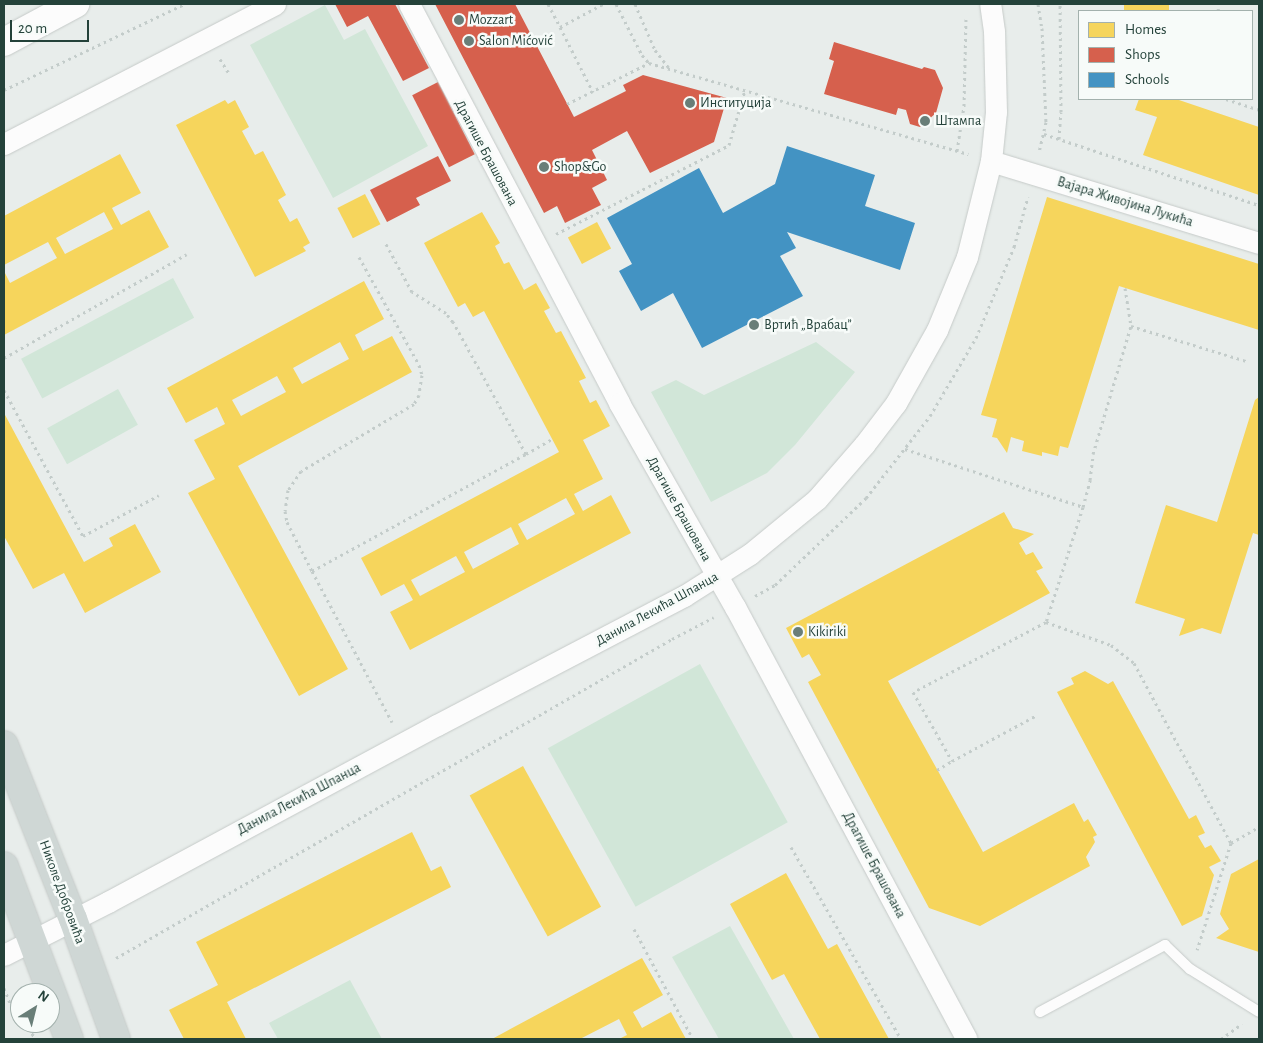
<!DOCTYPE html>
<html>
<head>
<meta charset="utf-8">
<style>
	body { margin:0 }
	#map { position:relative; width:1263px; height:1043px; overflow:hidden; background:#e8edeb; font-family:"Alegreya Sans",sans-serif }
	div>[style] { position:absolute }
	.green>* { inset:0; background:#d1e6d8; transform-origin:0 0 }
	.homes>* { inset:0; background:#f6d55c; transform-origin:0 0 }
	.shops>* { inset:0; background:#d6604d; transform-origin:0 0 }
	.schools>* { inset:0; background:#4393c3 }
	.path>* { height:3px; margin-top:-1.5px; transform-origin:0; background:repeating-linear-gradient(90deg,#c3ccca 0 2.5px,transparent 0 6.5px) }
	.roads { filter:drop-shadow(0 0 1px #c5cac8) drop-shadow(0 0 1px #c5cac8) }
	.service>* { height:10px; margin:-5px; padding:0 5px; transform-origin:5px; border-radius:5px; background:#fcfcfc }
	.minor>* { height:21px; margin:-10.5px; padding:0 10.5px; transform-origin:10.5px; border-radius:10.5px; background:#fcfcfc }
	.secondary>* { height:28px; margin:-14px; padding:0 14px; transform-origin:14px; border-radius:14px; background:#fcfcfc }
	.primary>* { height:28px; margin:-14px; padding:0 14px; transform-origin:14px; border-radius:14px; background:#cfd7d5 }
	.dots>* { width:14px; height:14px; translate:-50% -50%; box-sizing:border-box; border:2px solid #f7fbf9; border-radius:50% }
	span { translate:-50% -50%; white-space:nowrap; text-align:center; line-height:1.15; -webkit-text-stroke:5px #f7fbf9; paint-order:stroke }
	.poi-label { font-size:14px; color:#24423a }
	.left { translate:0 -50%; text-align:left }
	.street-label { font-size:14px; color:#24423a }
	.frame { position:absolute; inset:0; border:5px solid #24423a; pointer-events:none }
	.legend { position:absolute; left:1078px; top:10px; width:175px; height:90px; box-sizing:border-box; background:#f7fbf9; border:1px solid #a3b1ad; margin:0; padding:6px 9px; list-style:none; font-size:15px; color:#24423a }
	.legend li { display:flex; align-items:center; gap:10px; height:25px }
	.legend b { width:25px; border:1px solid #a3b1ad }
	.north { position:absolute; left:10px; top:983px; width:50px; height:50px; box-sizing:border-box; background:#f7fbf9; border:1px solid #a3b1ad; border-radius:50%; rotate:36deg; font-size:14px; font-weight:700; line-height:20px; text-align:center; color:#24423a }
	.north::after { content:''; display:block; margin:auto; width:18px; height:22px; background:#697e78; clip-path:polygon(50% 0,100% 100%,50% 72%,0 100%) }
	.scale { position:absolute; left:10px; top:20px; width:79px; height:22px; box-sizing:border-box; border:2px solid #24423a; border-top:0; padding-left:6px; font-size:15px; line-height:18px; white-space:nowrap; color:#24423a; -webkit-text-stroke:4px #f7fbf9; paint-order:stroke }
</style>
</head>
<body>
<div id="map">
	<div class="green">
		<i style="clip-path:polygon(325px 5px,344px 40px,365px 29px,428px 146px,333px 198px,250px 45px)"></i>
		<i style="left:173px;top:278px;width:45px;height:172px;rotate:62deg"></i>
		<i style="clip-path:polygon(816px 342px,855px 372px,795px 445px,767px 473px,711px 502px,651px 392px,676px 380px,704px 395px)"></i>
		<i style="left:118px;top:389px;width:41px;height:81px;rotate:61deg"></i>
		<i style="left:700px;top:664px;width:181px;height:174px;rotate:61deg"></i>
		<i style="clip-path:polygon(730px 926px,794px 1039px,719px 1039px,672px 957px)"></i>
		<i style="clip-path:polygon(350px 980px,382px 1039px,278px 1039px,269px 1023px)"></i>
	</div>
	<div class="homes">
		<i style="left:1124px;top:4px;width:45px;height:8px"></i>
		<i style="clip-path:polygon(1139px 99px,1176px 99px,1259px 127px,1259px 195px,1143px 155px,1157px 117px,1135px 110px)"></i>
		<i style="clip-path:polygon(225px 100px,228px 104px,235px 100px,249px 127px,242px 131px,255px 155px,263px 151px,286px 195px,278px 200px,290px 222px,297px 218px,310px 243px,303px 247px,306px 251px,255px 277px,176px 125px)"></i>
		<i style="clip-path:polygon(evenodd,120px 154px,141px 193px,112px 208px,121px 225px,149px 210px,169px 247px,4px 335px,4px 271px,10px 283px,57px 258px,48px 242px,4px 265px,4px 216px,120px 154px,104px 212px,113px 229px,65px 254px,56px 238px,104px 212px)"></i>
		<i style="left:365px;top:194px;width:34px;height:31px;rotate:63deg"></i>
		<i style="clip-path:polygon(1047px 197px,1259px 264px,1259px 330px,1119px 286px,1068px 448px,1060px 446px,1058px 456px,1042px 452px,1042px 456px,1022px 451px,1024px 441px,1011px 437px,1007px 453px,997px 438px,992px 437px,997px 419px,981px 415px)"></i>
		<i style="clip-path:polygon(evenodd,482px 212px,500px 243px,495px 246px,504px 264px,509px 262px,524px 290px,536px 283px,550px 308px,544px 311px,556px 333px,561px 331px,586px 378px,579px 381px,590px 403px,596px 400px,610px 426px,583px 440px,603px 479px,574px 494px,583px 511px,611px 495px,631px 533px,410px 650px,390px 612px,413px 600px,404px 584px,381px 596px,361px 558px,559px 452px,484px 311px,473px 317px,465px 303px,458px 307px,424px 243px,482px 212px,566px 498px,575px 514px,527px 540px,518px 524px,566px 498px,482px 212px,511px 527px,519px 544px,473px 569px,464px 552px,511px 527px,482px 212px,456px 556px,465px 572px,420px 596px,411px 580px,456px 556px)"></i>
		<i style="left:597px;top:222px;width:30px;height:33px;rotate:62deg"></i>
		<i style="clip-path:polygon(evenodd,364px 281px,384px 319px,355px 335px,363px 351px,392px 336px,412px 372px,238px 466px,348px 669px,299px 696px,188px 493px,215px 479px,194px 440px,225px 424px,217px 407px,186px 423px,167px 388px,364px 281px,340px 342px,349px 359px,302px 384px,293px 368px,340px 342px,364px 281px,277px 376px,286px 392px,241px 416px,232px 400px,277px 376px)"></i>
		<i style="clip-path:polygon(1259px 397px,1259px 535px,1253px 533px,1221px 634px,1202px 628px,1179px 636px,1185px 619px,1135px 603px,1166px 505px,1217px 522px,1255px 400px)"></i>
		<i style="clip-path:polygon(4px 413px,84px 562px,113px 546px,109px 538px,135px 524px,161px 572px,85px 613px,64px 573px,33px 589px,4px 536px)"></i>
		<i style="clip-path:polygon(1004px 512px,1013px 528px,1034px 534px,1019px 543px,1026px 555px,1033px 552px,1043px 568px,1036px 571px,1050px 593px,888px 681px,983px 852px,1074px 803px,1084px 822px,1088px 819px,1097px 835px,1093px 837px,1095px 842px,1086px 857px,1090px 866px,980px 926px,929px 908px,808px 682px,821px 675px,809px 654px,802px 658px,786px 628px)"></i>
		<i style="clip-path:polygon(1085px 671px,1108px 684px,1113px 681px,1189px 819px,1196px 815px,1205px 833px,1198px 836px,1205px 848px,1211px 845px,1221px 861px,1209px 867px,1214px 875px,1202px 916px,1182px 926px,1057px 692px,1074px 684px,1071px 678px)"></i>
		<i style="left:523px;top:766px;width:161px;height:61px;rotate:61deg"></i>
		<i style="clip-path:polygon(412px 832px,431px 871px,441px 866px,451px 887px,227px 1002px,246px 1039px,184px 1039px,169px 1010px,218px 985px,196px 942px)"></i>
		<i style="clip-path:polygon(1259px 859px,1259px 952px,1216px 938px,1229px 929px,1220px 914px,1231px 874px)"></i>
		<i style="clip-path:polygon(786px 873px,828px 949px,837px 944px,889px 1039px,820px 1039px,784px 974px,772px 980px,730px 904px)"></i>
		<i style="clip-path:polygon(642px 958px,663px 995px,633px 1012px,642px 1028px,671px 1012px,686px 1039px,619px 1039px,627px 1035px,619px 1019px,580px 1039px,492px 1039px)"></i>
	</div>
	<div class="shops">
		<i style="clip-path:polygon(335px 4px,395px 4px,429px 68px,403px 81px,368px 16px,347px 27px)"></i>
		<i style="clip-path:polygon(435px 4px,515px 4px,574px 117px,626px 91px,623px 85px,643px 75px,727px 98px,714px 142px,650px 173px,627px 131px,592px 150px,607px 180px,592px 188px,601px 205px,565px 223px,557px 206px,544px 213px)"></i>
		<i style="clip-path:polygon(834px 42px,922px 69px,924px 67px,935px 70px,943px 88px,936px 113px,920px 127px,910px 124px,906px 110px,898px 108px,896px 115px,824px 94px,834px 61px,829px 59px)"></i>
		<i style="left:438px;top:82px;width:81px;height:29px;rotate:63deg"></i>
		<i style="clip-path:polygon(438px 156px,451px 181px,416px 198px,420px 205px,387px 222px,370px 190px)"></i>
	</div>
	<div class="schools">
		<i style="clip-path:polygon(787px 146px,875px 175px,865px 206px,915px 223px,900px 270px,787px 232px,796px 248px,780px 256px,803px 296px,702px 348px,673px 293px,641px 311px,619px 271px,632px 264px,607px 218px,699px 168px,723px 213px,775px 184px)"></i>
	</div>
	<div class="path">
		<i style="left:548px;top:4px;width:26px;rotate:62deg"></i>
		<i style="left:560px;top:27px;width:49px;rotate:-28.1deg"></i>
		<i style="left:616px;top:4px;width:57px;rotate:63deg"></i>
		<i style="left:642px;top:55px;width:11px;rotate:49deg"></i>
		<i style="left:649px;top:63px;width:332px;rotate:15.9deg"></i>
		<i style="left:635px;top:4px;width:50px;rotate:66.5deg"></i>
		<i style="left:655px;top:50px;width:23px;rotate:52deg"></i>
		<i style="left:1038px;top:4px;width:24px;rotate:81deg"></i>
		<i style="left:1042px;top:28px;width:94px;rotate:87.6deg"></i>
		<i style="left:1046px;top:122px;width:31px;rotate:103deg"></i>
		<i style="left:1218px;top:11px;width:7px;rotate:-82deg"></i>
		<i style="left:560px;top:27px;width:73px;rotate:63.1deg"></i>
		<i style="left:220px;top:59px;width:19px;rotate:58deg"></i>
		<i style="left:4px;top:90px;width:199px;rotate:-25.5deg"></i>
		<i style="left:1226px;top:99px;width:35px;rotate:18deg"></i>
		<i style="left:567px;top:104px;width:92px;rotate:-26.6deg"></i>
		<i style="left:1044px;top:134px;width:226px;rotate:18.3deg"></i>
		<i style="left:1059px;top:139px;width:27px;rotate:-86deg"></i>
		<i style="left:1061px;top:112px;width:108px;rotate:-90.5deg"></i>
		<i style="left:957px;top:151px;width:46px;rotate:-81.2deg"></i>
		<i style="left:964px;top:106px;width:87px;rotate:-88.7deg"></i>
		<i style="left:556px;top:234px;width:195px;rotate:-27.2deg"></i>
		<i style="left:729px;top:145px;width:57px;rotate:-73.8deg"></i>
		<i style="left:359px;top:257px;width:124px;rotate:60.9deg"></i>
		<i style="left:419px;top:365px;width:10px;rotate:73deg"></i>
		<i style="left:422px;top:375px;width:20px;rotate:99deg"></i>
		<i style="left:419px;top:395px;width:10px;rotate:119deg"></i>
		<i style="left:414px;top:404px;width:131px;rotate:149.3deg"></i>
		<i style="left:301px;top:471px;width:23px;rotate:124deg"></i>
		<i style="left:288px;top:490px;width:21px;rotate:98deg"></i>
		<i style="left:285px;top:511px;width:11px;rotate:80deg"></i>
		<i style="left:287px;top:522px;width:55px;rotate:63deg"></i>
		<i style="left:312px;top:571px;width:171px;rotate:62.1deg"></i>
		<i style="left:1125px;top:288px;width:38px;rotate:81deg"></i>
		<i style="left:4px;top:358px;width:210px;rotate:-29.6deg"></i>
		<i style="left:4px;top:390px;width:166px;rotate:61.6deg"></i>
		<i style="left:83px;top:536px;width:86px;rotate:-28.3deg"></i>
		<i style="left:905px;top:449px;width:187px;rotate:18deg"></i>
		<i style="left:1083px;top:507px;width:121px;rotate:107.8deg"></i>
		<i style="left:1046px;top:622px;width:150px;rotate:152.2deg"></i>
		<i style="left:913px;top:692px;width:79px;rotate:60.5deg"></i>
		<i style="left:952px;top:761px;width:97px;rotate:-28.4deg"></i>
		<i style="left:526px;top:454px;width:30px;rotate:-30deg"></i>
		<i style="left:1083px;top:507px;width:28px;rotate:-75deg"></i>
		<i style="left:1090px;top:480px;width:26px;rotate:-83deg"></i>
		<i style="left:1093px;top:454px;width:134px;rotate:-73.5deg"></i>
		<i style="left:1131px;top:326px;width:120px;rotate:16.9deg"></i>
		<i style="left:312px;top:571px;width:244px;rotate:-28.7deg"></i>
		<i style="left:526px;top:454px;width:151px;rotate:-118.9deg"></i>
		<i style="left:453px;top:322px;width:11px;rotate:-128deg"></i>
		<i style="left:446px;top:313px;width:40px;rotate:-148deg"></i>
		<i style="left:412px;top:292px;width:55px;rotate:-118.4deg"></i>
		<i style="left:755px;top:596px;width:23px;rotate:-29deg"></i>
		<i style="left:775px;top:585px;width:126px;rotate:-43.7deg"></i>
		<i style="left:866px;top:498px;width:104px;rotate:-52deg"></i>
		<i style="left:930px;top:416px;width:91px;rotate:-59.5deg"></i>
		<i style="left:976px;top:338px;width:99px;rotate:-67.3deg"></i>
		<i style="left:1014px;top:247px;width:52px;rotate:-74.4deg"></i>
		<i style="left:1046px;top:622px;width:69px;rotate:19.5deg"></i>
		<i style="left:1111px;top:645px;width:29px;rotate:38deg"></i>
		<i style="left:1134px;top:663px;width:204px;rotate:61.7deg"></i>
		<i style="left:1231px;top:843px;width:112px;rotate:107.6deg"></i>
		<i style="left:937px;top:770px;width:17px;rotate:-31deg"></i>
		<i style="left:1231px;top:843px;width:32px;rotate:-30deg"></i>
		<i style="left:791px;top:847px;width:221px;rotate:60.2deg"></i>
		<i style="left:634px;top:929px;width:125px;rotate:61.8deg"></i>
		<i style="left:116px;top:958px;width:641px;rotate:-29.84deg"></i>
		<i style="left:672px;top:639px;width:47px;rotate:-27.6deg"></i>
		<i style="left:4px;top:988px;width:22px;rotate:68deg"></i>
		<i style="left:12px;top:1008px;width:13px;rotate:51deg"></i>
		<i style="left:12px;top:1008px;width:9px;rotate:-27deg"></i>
		<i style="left:24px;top:1023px;width:20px;rotate:53deg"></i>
		<i style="left:1221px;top:1039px;width:26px;rotate:-36deg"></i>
	</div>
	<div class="roads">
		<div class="service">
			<i style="left:1040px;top:1012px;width:142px;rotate:-28.2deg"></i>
			<i style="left:1165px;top:945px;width:35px;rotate:44deg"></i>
			<i style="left:1190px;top:969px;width:81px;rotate:31.9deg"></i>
		</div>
		<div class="minor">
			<i style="left:409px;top:4px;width:451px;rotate:62.2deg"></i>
			<i style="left:619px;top:403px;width:235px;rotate:60.4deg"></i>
			<i style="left:735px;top:607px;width:490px;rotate:61.8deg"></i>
			<i style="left:4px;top:144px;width:305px;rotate:-27.3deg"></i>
			<i style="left:991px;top:161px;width:280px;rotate:17deg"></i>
			<i style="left:4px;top:955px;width:117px;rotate:-27deg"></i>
			<i style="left:108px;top:902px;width:374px;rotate:-28.3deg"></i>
			<i style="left:437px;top:725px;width:279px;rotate:-27.6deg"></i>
			<i style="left:684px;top:596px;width:78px;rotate:-32.5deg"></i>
			<i style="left:750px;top:554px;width:87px;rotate:-39.4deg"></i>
			<i style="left:817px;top:499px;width:72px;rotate:-49deg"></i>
			<i style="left:864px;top:445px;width:53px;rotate:-52.7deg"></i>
			<i style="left:896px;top:403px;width:84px;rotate:-60.7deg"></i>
			<i style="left:937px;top:330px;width:79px;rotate:-67.7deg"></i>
			<i style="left:967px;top:257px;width:99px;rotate:-76deg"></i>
			<i style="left:991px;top:161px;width:49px;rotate:-84.2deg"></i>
			<i style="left:996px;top:112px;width:81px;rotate:-91.4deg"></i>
			<i style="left:994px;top:31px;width:27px;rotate:-98deg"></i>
		</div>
		<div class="secondary">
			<i style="left:4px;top:42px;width:81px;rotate:-28.2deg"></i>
		</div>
		<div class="primary">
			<i style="left:4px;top:745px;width:187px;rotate:68.4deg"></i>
			<i style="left:73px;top:919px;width:127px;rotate:70.3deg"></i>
			<i style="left:4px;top:866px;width:185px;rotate:69.4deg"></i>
		</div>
	</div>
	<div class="dots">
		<i style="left:459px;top:20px;background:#697e78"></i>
		<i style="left:469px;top:41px;background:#697e78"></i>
		<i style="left:690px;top:103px;background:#697e78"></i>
		<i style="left:925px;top:121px;background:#697e78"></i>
		<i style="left:544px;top:167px;background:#697e78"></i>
		<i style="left:754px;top:325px;background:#697e78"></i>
		<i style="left:798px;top:632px;background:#697e78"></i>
	</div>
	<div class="poi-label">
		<span class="left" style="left:469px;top:20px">Mozzart</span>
		<span class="left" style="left:479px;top:41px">Salon Mićović</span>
		<span class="left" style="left:700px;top:103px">Институција</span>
		<span class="left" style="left:935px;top:121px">Штампа</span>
		<span class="left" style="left:554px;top:167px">Shop&amp;Go</span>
		<span class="left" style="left:764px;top:325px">Вртић „Врабац”</span>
		<span class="left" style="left:808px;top:632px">Kikiriki</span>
	</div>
	<div class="street-label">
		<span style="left:486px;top:153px;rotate:62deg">Драгише Брашована</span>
		<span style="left:1125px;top:202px;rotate:17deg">Вајара Живојина Лукића</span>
		<span style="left:679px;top:509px;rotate:61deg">Драгише Брашована</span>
		<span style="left:657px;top:609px;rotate:-29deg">Данила Лекића Шпанца</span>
		<span style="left:299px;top:799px;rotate:-28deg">Данила Лекића Шпанца</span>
		<span style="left:874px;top:865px;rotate:62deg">Драгише Брашована</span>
		<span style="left:62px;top:892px;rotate:70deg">Николе Добровића</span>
	</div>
	<div class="frame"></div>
	<ul class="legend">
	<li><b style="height:14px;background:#f6d55c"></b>Homes</li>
	<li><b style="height:14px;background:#d6604d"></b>Shops</li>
	<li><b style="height:14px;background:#4393c3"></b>Schools</li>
	</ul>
	<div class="north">N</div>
	<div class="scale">20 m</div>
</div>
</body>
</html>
